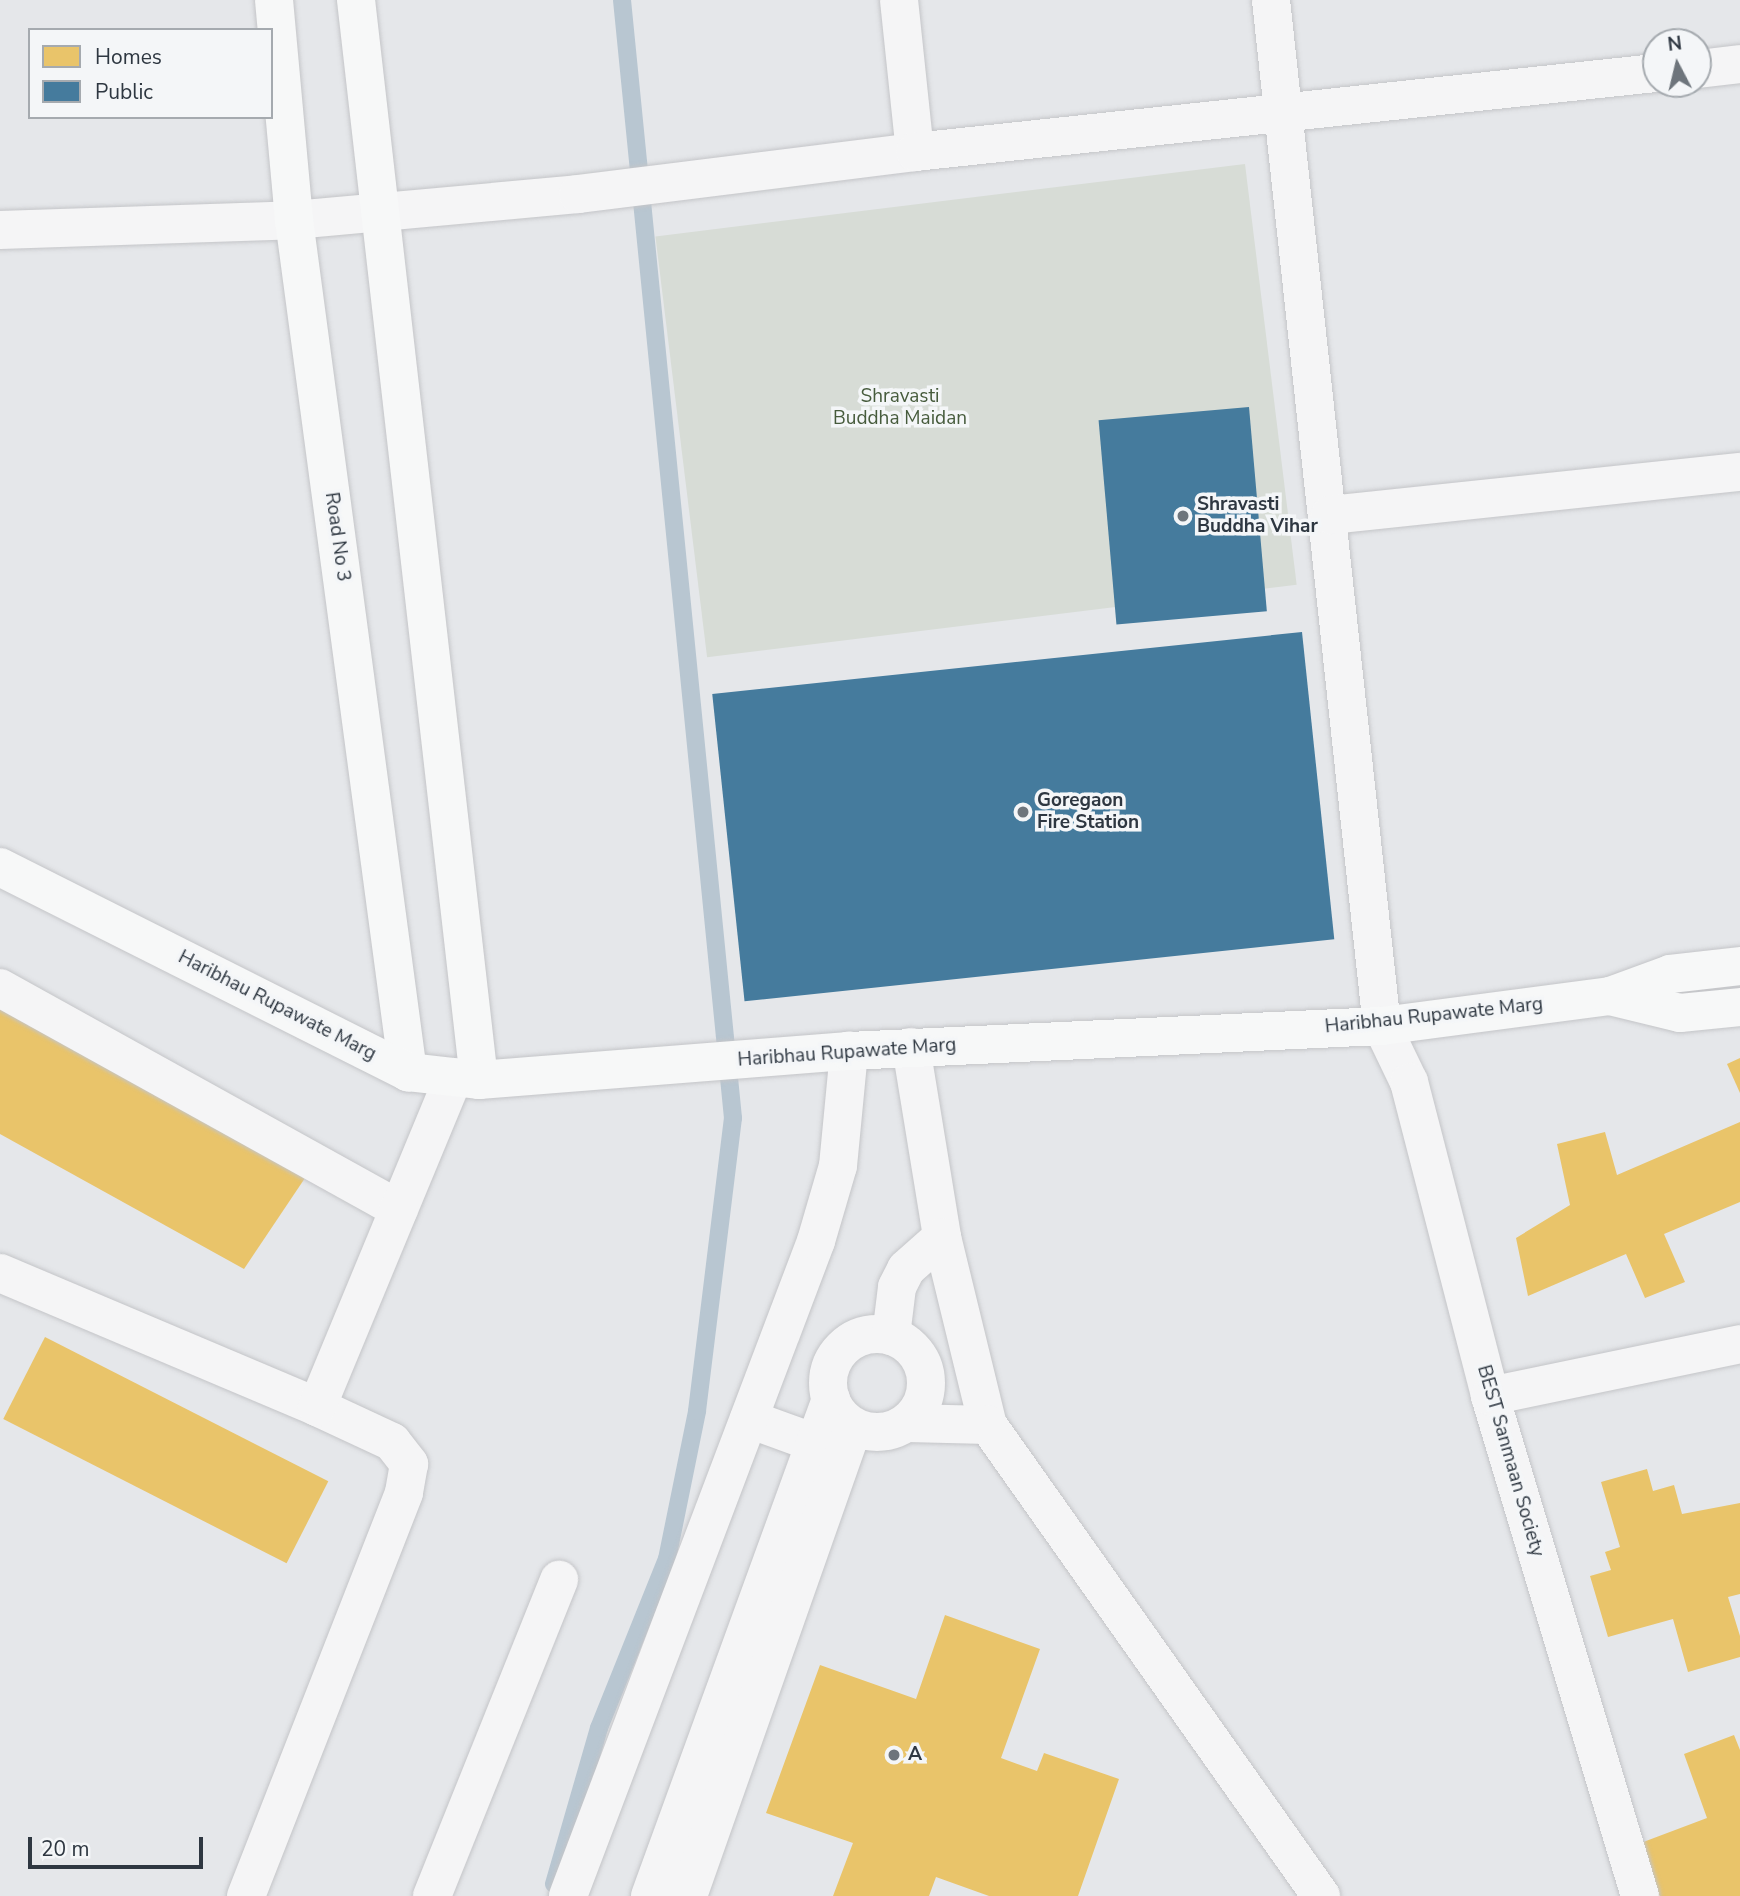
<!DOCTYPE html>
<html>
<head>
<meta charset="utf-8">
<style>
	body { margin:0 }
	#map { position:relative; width:1740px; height:1896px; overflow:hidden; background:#e5e7ea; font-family:"Nunito Sans",sans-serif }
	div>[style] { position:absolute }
	.green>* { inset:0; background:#d7dcd6; transform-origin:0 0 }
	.homes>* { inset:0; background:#e9c46a; transform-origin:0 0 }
	.public>* { inset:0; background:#457b9d; transform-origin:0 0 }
	.stream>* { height:18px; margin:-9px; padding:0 9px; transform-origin:9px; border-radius:9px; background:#b8c6d1 }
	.roads { filter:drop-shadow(0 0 2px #c4c5c8) drop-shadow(0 0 2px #c4c5c8) }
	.street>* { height:38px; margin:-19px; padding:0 19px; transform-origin:19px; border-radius:19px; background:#f5f5f6 }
	.street>.ring { margin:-19px; padding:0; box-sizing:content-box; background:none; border:38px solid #f5f5f6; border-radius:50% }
	.secondary>* { height:38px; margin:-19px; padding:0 19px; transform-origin:19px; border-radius:19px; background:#f7f8f8 }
	.dots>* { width:19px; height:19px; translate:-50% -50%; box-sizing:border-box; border:4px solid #f4f6f8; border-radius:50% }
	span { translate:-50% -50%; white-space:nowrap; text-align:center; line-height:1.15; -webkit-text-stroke:7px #f4f6f8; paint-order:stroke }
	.park-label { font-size:19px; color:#465b3c }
	.poi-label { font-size:19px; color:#2e3741; font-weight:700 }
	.left { translate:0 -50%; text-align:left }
	.street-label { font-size:19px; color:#2e3741 }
	.legend { position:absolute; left:28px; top:28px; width:245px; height:91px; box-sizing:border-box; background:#f4f6f8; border:2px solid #a5aaaf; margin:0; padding:9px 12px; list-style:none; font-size:21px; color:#2e3741 }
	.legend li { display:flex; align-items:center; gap:14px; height:35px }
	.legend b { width:35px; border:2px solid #a5aaaf }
	.north { position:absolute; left:1642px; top:28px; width:70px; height:70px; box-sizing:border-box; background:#f4f6f8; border:2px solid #a5aaaf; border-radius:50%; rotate:353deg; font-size:19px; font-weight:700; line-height:28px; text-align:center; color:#2e3741 }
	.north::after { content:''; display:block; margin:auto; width:24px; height:32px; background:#6e757c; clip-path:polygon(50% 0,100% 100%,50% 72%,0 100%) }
	.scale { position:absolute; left:28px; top:1837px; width:175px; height:32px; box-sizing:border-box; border:4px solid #2e3741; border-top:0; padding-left:9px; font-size:21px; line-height:24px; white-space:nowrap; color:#2e3741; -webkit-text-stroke:5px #f4f6f8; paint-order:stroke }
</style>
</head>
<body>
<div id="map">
	<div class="green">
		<i style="left:1245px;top:164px;width:424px;height:594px;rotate:83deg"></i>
	</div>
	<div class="homes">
		<i style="clip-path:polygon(0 1008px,305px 1178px,244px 1269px,0 1134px)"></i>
		<i style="clip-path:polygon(1740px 1058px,1740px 1093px,1727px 1064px)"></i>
		<i style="clip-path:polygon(1740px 1122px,1740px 1202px,1664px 1234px,1685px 1282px,1645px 1298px,1626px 1254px,1528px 1296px,1516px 1238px,1570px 1205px,1557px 1144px,1605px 1132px,1617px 1175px)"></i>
		<i style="left:45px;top:1337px;width:318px;height:92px;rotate:27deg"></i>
		<i style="clip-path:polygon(1647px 1469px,1653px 1491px,1674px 1485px,1682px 1514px,1740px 1503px,1740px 1594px,1728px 1597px,1740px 1636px,1740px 1657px,1688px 1672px,1673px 1619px,1608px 1637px,1590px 1576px,1611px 1570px,1605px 1552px,1620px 1547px,1601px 1482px)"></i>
		<i style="clip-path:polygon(945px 1615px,1040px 1649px,1001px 1758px,1037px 1771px,1044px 1753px,1119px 1779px,1078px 1896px,989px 1896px,936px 1877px,929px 1896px,833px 1896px,853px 1843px,766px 1813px,820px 1665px,916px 1699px)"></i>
		<i style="clip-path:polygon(1734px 1735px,1740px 1750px,1740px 1896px,1657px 1896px,1638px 1844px,1707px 1818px,1684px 1754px)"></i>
	</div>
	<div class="public">
		<i style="left:1249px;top:407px;width:205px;height:151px;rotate:85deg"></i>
		<i style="left:1302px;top:632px;width:309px;height:593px;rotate:84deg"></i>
	</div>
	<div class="stream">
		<i style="left:554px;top:1884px;width:162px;rotate:-73.9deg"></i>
		<i style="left:599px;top:1728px;width:182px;rotate:-68.1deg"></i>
		<i style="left:667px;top:1559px;width:151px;rotate:-78.5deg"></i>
		<i style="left:697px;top:1411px;width:295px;rotate:-83deg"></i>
		<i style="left:733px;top:1118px;width:1123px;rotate:-95.67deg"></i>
	</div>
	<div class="roads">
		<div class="street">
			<i style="left:899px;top:0;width:153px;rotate:84deg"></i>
			<i style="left:1271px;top:0;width:1032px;rotate:83.83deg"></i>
			<i style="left:1382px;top:1026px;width:62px;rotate:64.3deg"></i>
			<i style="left:1409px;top:1082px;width:324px;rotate:75.5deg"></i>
			<i style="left:1490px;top:1396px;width:522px;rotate:73.3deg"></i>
			<i style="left:1698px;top:69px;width:42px;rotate:-6.8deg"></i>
			<i style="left:0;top:230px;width:294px;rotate:-1.9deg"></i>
			<i style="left:294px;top:220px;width:285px;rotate:-5.2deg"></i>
			<i style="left:578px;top:194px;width:340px;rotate:-7.1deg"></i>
			<i style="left:915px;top:152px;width:745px;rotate:-6.09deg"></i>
			<i style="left:1330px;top:515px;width:412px;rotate:-6deg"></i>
			<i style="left:0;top:988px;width:456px;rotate:29deg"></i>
			<i style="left:911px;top:1047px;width:193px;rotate:80.7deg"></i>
			<i style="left:942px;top:1237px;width:194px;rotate:76.3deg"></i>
			<i style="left:988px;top:1425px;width:577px;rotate:54.74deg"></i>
			<i style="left:0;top:1273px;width:344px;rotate:22.9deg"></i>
			<i style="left:317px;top:1407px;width:83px;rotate:25deg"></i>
			<i style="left:392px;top:1442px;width:28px;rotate:52deg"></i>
			<i style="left:409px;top:1464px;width:29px;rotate:100deg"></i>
			<i style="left:404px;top:1493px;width:433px;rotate:111.4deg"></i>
			<i class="ring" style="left:828px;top:1334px;width:60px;height:60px"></i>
			<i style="left:891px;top:1336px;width:49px;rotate:-83deg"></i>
			<i style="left:897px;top:1287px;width:20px;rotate:-63deg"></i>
			<i style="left:906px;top:1269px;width:48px;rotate:-41.6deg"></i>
			<i style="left:1490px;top:1396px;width:255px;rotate:-11.7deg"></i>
			<i style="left:317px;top:1407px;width:357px;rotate:-67.5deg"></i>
			<i style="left:749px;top:1419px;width:70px;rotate:20deg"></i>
			<i style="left:907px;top:1423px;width:81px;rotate:1.4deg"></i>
			<i style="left:432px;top:1896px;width:341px;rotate:-68.1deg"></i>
			<i style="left:568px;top:1896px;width:700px;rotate:-69.26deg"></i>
			<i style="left:816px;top:1241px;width:78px;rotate:-73.7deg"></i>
			<i style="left:838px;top:1166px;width:116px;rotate:-84.5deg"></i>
			<i style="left:650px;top:1896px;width:529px;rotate:-69.99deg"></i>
			<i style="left:688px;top:1896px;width:497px;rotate:-70.6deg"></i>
		</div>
		<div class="secondary">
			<i style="left:274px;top:0;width:221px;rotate:84.8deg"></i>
			<i style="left:294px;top:220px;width:860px;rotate:82.38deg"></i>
			<i style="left:356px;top:0;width:1087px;rotate:83.5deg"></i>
			<i style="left:0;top:867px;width:457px;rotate:26.7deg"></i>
			<i style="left:408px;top:1072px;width:71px;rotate:6.4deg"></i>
			<i style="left:479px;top:1080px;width:371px;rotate:-4.5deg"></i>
			<i style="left:849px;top:1051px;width:534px;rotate:-2.69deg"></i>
			<i style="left:1382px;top:1026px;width:230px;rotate:-7.5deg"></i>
			<i style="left:1610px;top:996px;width:72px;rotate:13.7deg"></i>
			<i style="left:1680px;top:1013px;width:60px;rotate:-5.7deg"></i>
			<i style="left:1610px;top:996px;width:64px;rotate:-20.1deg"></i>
			<i style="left:1670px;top:974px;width:70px;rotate:-6.5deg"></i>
		</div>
	</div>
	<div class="dots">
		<i style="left:1183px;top:516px;background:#6e757c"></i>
		<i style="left:1023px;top:812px;background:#6e757c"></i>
		<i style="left:894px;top:1755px;background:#6e757c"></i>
	</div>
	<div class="park-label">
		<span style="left:900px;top:408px">Shravasti<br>Buddha Maidan</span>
	</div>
	<div class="poi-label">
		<span class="left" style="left:1197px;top:516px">Shravasti<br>Buddha Vihar</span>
		<span class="left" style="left:1037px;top:812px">Goregaon<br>Fire Station</span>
		<span class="left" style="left:908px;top:1755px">A</span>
	</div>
	<div class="street-label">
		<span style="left:337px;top:537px;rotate:82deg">Road No 3</span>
		<span style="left:277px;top:1006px;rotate:27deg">Haribhau Rupawate Marg</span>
		<span style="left:1434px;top:1016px;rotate:-6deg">Haribhau Rupawate Marg</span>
		<span style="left:847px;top:1053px;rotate:-4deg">Haribhau Rupawate Marg</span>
		<span style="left:1510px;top:1461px;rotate:74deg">BEST Sanmaan Society</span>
	</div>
	<ul class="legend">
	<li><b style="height:19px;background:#e9c46a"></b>Homes</li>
	<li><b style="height:19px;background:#457b9d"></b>Public</li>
	</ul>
	<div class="north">N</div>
	<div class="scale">20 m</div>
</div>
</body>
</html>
